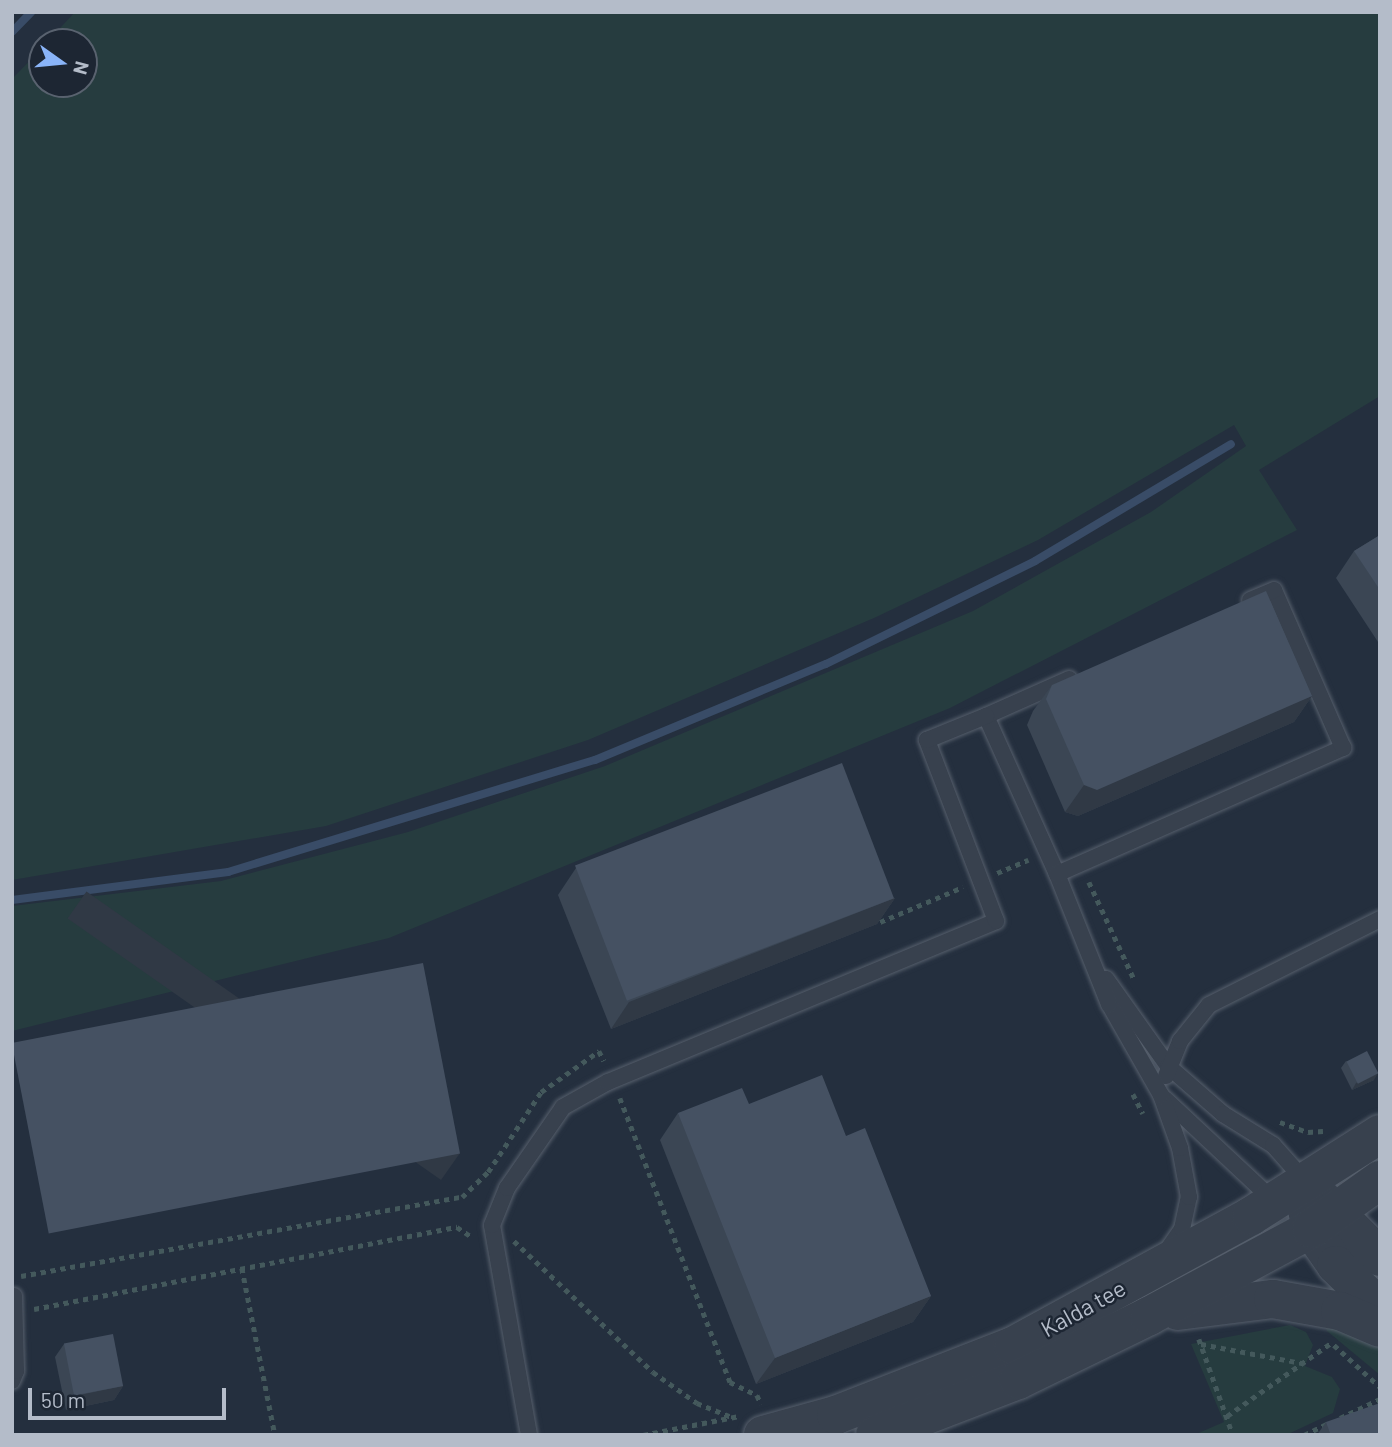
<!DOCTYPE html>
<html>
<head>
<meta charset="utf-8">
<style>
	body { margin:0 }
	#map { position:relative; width:1392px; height:1447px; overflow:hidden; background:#242f3e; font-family:Barlow,sans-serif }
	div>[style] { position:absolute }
	.green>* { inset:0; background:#263c3f }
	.stream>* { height:8px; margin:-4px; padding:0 4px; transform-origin:4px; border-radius:4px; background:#394c67 }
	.path>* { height:4.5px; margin-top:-2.25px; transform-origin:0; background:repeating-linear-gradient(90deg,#44595c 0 5px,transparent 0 10px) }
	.roads { filter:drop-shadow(0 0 2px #565f6c) drop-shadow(0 0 2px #565f6c) }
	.service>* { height:16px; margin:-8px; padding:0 8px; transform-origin:8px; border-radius:8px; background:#38414e }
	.tertiary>* { height:38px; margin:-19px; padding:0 19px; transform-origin:19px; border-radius:19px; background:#38414e }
	.wall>* { inset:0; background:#3b4654 }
	.shaded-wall>* { inset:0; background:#303945; transform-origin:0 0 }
	.building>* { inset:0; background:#455162; transform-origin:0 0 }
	span { translate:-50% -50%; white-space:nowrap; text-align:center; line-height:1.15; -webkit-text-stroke:5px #1d2633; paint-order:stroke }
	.street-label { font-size:23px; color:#b4bcc9 }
	.frame { position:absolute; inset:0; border:14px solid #b4bcc9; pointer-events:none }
	.north { position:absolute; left:28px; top:28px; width:70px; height:70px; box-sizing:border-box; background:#1d2633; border:2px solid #59626f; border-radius:50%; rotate:105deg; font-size:19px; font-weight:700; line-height:28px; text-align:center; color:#b4bcc9 }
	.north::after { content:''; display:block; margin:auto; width:24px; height:32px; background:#8ab4f8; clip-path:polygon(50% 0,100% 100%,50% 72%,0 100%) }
	.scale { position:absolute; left:28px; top:1388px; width:198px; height:32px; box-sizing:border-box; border:4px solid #b4bcc9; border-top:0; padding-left:9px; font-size:21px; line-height:24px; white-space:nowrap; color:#b4bcc9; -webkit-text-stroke:5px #1d2633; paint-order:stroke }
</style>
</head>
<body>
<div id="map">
	<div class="green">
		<i style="clip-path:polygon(75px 12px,1380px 12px,1380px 396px,1259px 470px,1297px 530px,950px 708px,389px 938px,12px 1031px,12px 906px,221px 881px,408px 832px,605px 766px,973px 611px,1151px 512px,1246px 446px,1234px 425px,1038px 540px,874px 618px,588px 740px,326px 826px,12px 880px,12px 79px,42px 48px,42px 84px,84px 84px,84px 42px,47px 42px)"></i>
		<i style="clip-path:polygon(1324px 1324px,1380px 1338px,1380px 1375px,1327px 1331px)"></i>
		<i style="clip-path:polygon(1290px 1325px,1306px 1332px,1313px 1345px,1305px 1366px,1332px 1377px,1340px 1389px,1333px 1413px,1286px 1435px,1194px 1435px,1224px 1422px,1191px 1344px)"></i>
	</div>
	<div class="stream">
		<i style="left:12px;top:32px;width:28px;rotate:-46deg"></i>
		<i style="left:12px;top:900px;width:218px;rotate:-7.4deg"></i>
		<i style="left:228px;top:872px;width:384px;rotate:-17deg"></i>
		<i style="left:595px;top:760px;width:250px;rotate:-22.6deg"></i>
		<i style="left:826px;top:664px;width:233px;rotate:-26.2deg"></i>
		<i style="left:1035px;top:561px;width:228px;rotate:-30.8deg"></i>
	</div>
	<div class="path">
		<i style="left:997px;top:873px;width:34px;rotate:-23deg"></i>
		<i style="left:1089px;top:882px;width:107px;rotate:65.1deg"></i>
		<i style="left:880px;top:922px;width:90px;rotate:-22.9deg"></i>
		<i style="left:1133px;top:1094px;width:22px;rotate:63deg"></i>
		<i style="left:620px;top:1098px;width:305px;rotate:68.8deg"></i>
		<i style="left:730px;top:1382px;width:30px;rotate:26deg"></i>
		<i style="left:757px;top:1395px;width:10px;rotate:66deg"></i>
		<i style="left:1280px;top:1122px;width:30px;rotate:20deg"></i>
		<i style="left:1308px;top:1132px;width:15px;rotate:-4deg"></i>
		<i style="left:514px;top:1241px;width:191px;rotate:43.3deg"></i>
		<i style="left:653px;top:1372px;width:54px;rotate:35.2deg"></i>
		<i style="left:697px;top:1403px;width:37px;rotate:22deg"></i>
		<i style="left:242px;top:1268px;width:170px;rotate:78.8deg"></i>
		<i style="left:21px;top:1276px;width:448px;rotate:-10.2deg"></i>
		<i style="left:462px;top:1197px;width:36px;rotate:-44deg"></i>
		<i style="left:488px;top:1172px;width:96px;rotate:-56.5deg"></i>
		<i style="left:541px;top:1092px;width:71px;rotate:-35.3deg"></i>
		<i style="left:599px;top:1051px;width:11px;rotate:63deg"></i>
		<i style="left:34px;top:1309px;width:431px;rotate:-11deg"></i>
		<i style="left:457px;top:1227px;width:18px;rotate:34deg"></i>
		<i style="left:1199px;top:1339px;width:102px;rotate:70.5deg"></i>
		<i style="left:1201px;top:1344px;width:103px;rotate:10.7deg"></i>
		<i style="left:1334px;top:1345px;width:62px;rotate:42.4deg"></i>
		<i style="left:1227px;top:1416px;width:127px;rotate:-35.1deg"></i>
		<i style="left:1340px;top:1418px;width:44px;rotate:-25.4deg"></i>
		<i style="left:643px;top:1435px;width:98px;rotate:-11.2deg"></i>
		<i style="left:1304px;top:1435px;width:28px;rotate:-26deg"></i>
	</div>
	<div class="roads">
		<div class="service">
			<i style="left:1057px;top:874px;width:173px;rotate:-114.2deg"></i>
			<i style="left:986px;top:716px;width:91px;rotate:-24deg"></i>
			<i style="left:1106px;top:979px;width:107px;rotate:54.5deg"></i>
			<i style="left:1168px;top:1066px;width:73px;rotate:41.1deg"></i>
			<i style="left:1223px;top:1114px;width:59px;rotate:31.8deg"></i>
			<i style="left:1273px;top:1145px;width:50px;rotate:48.3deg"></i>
			<i style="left:1166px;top:1076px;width:38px;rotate:-68deg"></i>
			<i style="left:1180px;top:1041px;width:46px;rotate:-51.1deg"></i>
			<i style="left:1209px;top:1005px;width:191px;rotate:-26.7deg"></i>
			<i style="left:1165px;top:1099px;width:149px;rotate:43.1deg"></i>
			<i style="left:1168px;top:1249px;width:24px;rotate:-55deg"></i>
			<i style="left:1182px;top:1229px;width:33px;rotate:-78deg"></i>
			<i style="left:1189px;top:1197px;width:50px;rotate:-100.4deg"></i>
			<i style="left:1180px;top:1148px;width:56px;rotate:-109.7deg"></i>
			<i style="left:1161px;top:1095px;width:105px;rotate:-119.7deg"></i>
			<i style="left:1109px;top:1004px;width:140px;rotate:-111.8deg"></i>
			<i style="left:1057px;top:874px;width:313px;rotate:-23.8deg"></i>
			<i style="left:1343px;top:748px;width:172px;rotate:-113.6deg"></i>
			<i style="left:1274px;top:590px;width:26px;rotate:157deg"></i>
			<i style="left:12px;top:1381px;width:11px;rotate:-68deg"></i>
			<i style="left:16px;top:1371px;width:75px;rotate:-91.5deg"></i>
			<i style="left:529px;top:1435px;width:213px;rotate:-100deg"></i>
			<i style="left:492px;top:1225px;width:40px;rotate:-68deg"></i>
			<i style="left:507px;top:1188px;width:98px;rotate:-55.3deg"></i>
			<i style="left:563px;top:1107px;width:51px;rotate:-29.1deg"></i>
			<i style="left:608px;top:1082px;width:420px;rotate:-22.5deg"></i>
			<i style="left:996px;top:921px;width:194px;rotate:-110.9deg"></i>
			<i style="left:927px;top:740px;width:64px;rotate:-22.1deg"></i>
		</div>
		<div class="tertiary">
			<i style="left:1317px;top:1194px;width:89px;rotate:45deg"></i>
			<i style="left:1306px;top:1205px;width:25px;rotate:78deg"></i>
			<i style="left:1311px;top:1229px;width:44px;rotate:55.2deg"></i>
			<i style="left:1336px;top:1265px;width:62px;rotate:44.3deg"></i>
			<i style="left:1178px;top:1311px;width:96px;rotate:-7.2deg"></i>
			<i style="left:1273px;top:1299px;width:68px;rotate:10.2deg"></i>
			<i style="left:1340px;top:1311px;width:43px;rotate:23deg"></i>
			<i style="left:763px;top:1435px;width:76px;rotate:-15.3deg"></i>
			<i style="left:836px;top:1415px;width:190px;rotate:-21.3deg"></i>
			<i style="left:1013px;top:1346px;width:271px;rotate:-28.6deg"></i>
			<i style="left:1251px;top:1216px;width:153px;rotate:-32.4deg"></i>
			<i style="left:875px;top:1435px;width:153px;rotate:-21deg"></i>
			<i style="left:1018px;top:1380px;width:146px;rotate:-26deg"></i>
			<i style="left:1149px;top:1316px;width:184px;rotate:-28.2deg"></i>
			<i style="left:1311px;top:1229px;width:85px;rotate:-35.4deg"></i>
		</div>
	</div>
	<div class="wall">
		<i style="clip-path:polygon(1380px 535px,1380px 645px,1336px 578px,1354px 551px)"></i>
		<i style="clip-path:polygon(1052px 685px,1312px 696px,1294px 722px,1078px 816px,1065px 812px,1027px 725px,1033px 711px)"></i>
		<i style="clip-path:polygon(576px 868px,895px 898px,877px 924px,611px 1029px,558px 895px)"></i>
		<i style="clip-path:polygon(1346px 1061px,1374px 1080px,1352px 1090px,1341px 1068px)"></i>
		<i style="clip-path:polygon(749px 1104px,846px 1136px,931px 1296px,913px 1322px,756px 1384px,660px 1140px,678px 1113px)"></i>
		<i style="clip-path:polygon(64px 1344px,123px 1386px,114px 1400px,66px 1410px,55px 1357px)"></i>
		<i style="clip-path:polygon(1326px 1422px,1380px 1435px,1317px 1435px)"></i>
	</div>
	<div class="shaded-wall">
		<i style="clip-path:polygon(1312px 696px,1294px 722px,1078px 816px,1065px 812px,1084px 785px)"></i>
		<i style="clip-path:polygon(895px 898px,877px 924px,611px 1029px,629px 1002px)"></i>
		<i style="clip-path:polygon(1378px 1073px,1374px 1080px,1352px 1090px,1356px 1083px)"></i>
		<i style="left:460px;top:1153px;width:33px;height:456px;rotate:125deg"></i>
		<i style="clip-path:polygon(931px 1296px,913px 1322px,756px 1384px,775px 1358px)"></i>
		<i style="clip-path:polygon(123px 1386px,114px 1400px,66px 1410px,75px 1396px)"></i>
	</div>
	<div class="building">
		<i style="clip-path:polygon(1380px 535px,1380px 590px,1354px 551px)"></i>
		<i style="clip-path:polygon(1266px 591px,1312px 696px,1097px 790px,1084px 785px,1046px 699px,1052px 685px)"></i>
		<i style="left:842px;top:763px;width:145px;height:286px;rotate:69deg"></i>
		<i style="left:423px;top:963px;width:194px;height:419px;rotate:79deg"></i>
		<i style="left:1367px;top:1051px;width:25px;height:23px;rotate:63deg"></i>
		<i style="clip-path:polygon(822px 1075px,846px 1136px,865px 1128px,931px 1296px,775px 1358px,678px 1113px,742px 1088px,749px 1104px)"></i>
		<i style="left:113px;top:1334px;width:53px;height:50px;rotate:79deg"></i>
		<i style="clip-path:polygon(1380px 1403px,1380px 1435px,1326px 1435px,1330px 1433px,1326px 1422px)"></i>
	</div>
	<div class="street-label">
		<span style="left:1083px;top:1308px;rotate:-29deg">Kalda tee</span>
	</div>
	<div class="frame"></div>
	<div class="north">N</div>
	<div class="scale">50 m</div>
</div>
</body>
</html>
